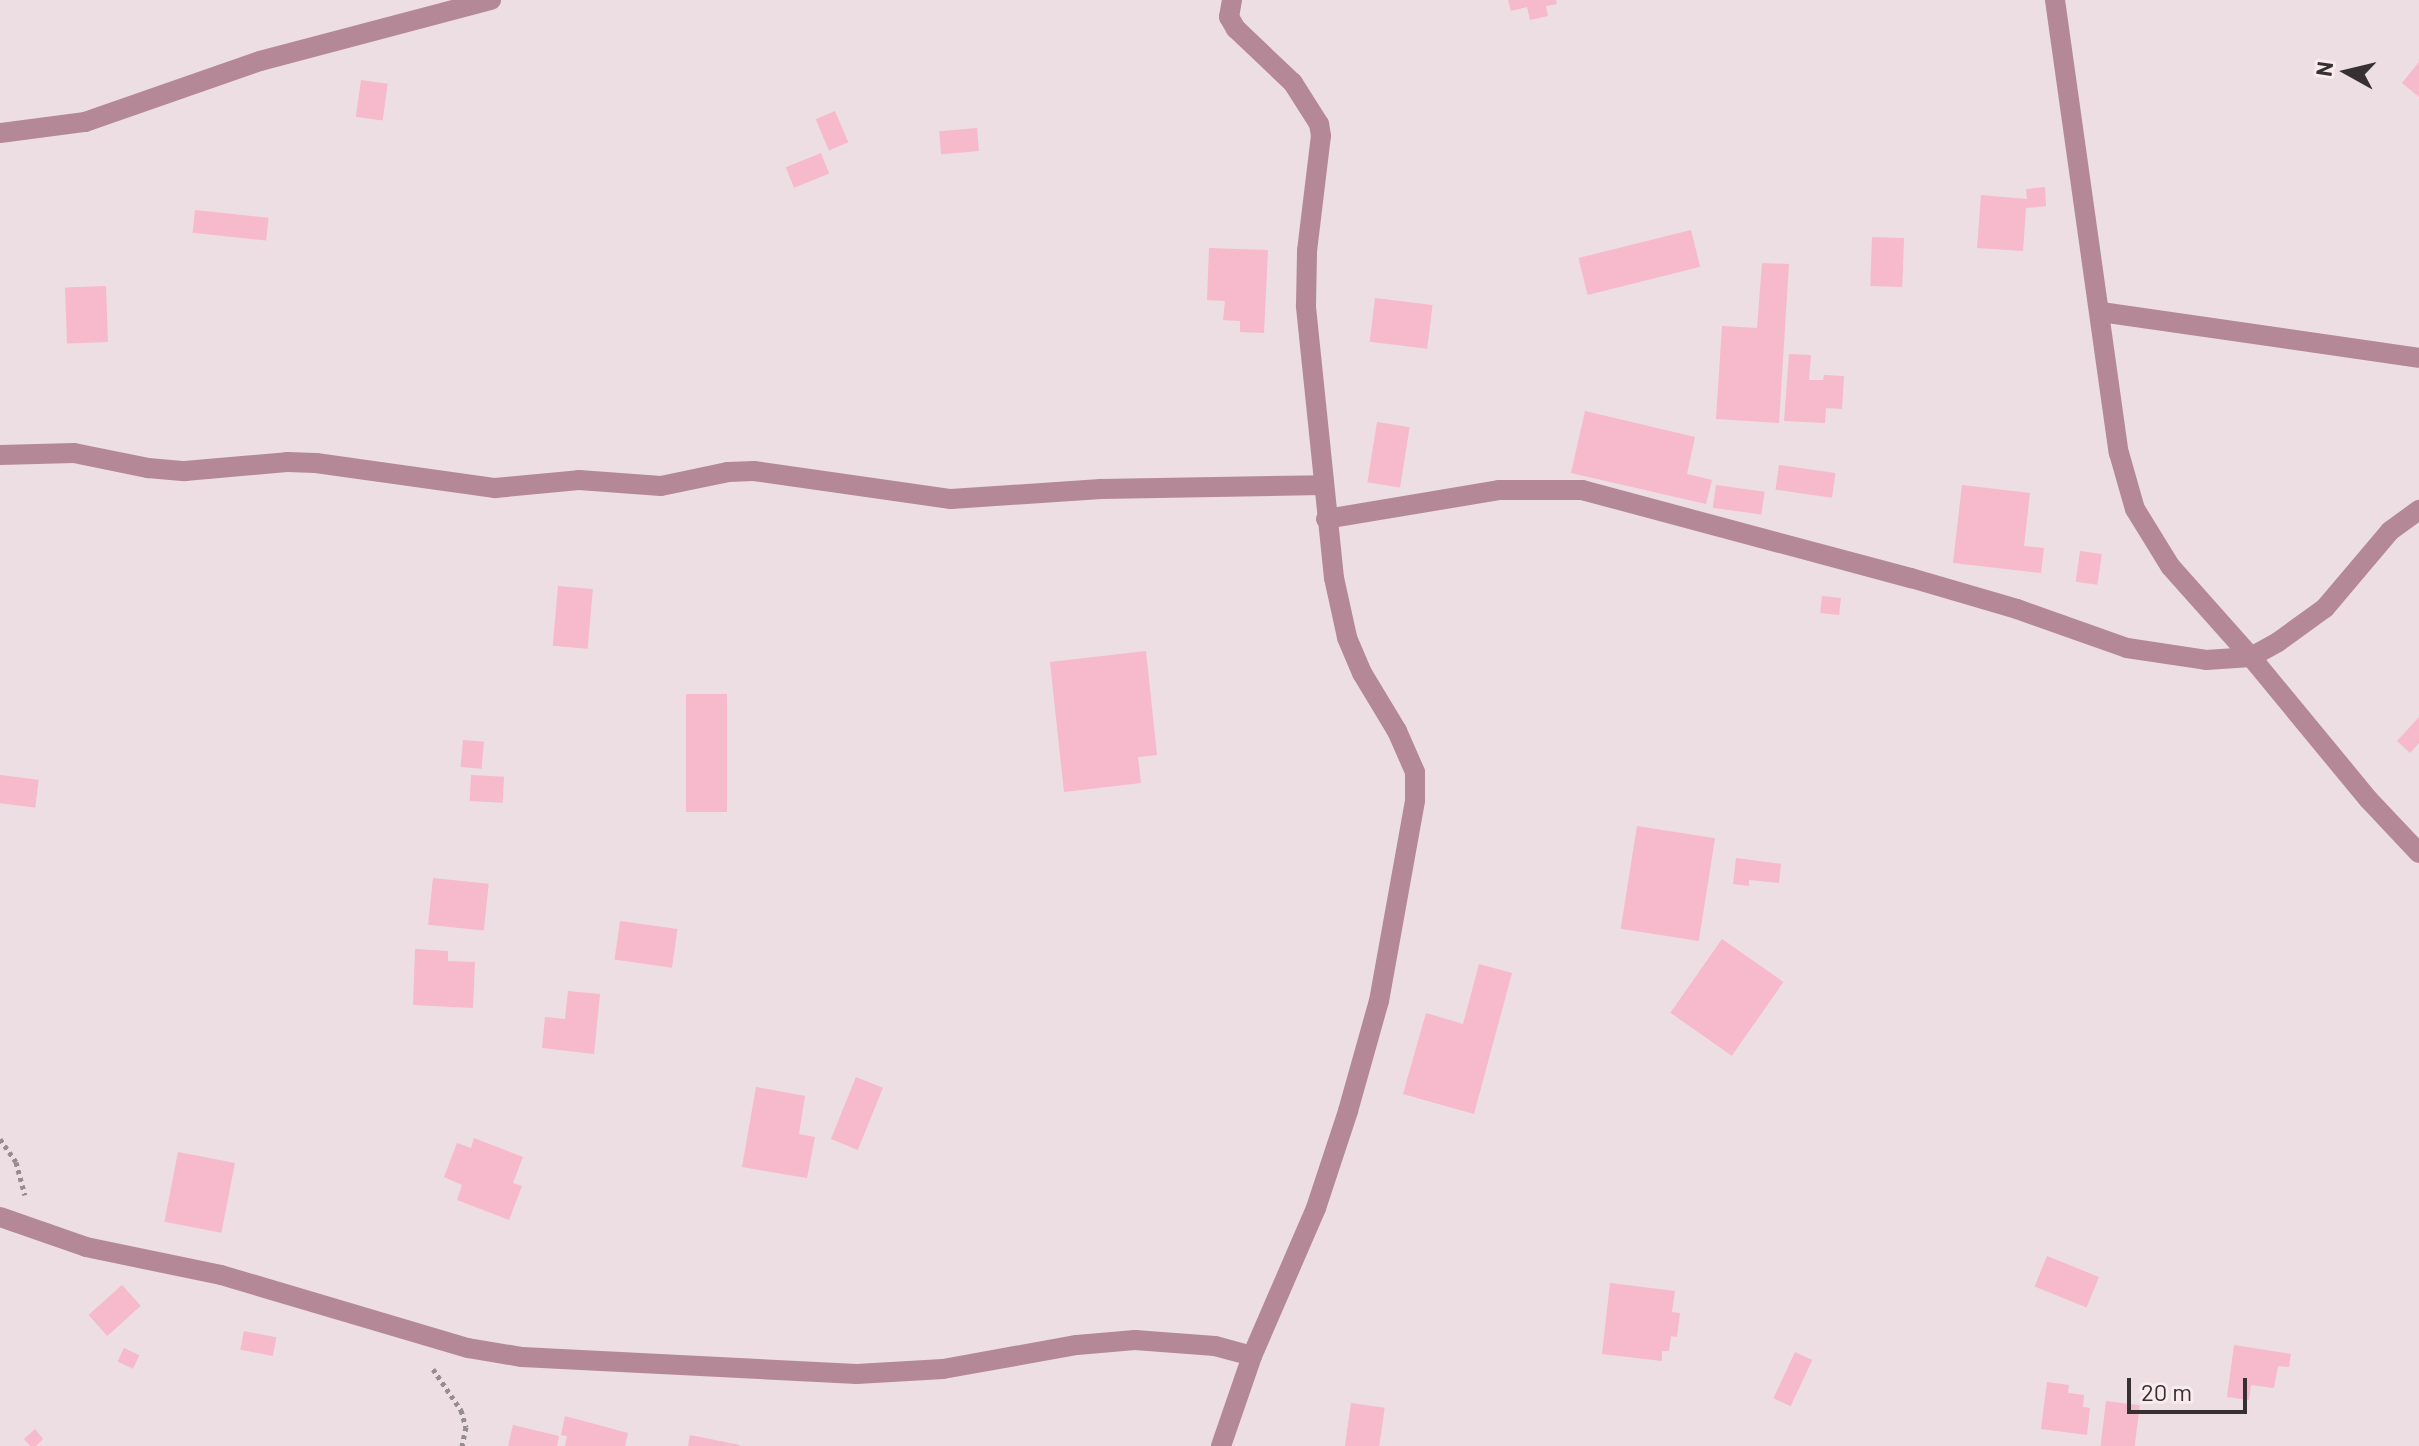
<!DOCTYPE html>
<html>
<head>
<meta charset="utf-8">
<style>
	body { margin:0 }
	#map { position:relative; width:2419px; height:1446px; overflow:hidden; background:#ecdee2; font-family:Barlow,sans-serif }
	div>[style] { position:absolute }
	.building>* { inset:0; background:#f7b9cc; transform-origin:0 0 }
	.path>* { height:5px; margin-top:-2.5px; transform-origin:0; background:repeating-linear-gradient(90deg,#968b8f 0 4px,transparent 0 8px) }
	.street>* { height:20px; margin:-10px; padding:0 10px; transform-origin:10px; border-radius:10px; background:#b48896 }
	span { translate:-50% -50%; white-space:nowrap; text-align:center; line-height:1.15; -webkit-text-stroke:6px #faebef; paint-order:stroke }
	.north { position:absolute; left:2307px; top:32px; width:80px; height:80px; -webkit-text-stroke:6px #faebef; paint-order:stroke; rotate:278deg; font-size:22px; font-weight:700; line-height:32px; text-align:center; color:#363032 }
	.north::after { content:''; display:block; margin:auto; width:28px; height:36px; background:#363032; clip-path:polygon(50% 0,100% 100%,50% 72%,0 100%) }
	.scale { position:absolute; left:2127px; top:1378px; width:120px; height:36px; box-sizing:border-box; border:4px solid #363032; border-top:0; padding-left:10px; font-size:24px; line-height:28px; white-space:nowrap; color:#363032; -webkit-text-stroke:6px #faebef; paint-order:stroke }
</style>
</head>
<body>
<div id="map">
	<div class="building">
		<i style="clip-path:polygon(1508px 0,1556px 0,1557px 4px,1546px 6px,1548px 16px,1530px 20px,1527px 7px,1511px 11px)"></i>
		<i style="clip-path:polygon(2419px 62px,2419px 97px,2402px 83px)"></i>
		<i style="left:361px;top:80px;width:27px;height:37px;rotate:8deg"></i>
		<i style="left:835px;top:111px;width:34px;height:21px;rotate:67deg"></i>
		<i style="left:977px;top:128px;width:23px;height:38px;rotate:85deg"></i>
		<i style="left:821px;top:153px;width:22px;height:38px;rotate:68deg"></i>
		<i style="clip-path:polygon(2045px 187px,2046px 206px,2026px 208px,2023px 251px,1977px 248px,1981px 195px,2027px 199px,2026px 189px)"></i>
		<i style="left:195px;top:210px;width:74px;height:23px;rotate:6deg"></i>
		<i style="left:1691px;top:230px;width:38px;height:116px;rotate:76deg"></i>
		<i style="left:1872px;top:237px;width:32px;height:49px;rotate:2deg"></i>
		<i style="clip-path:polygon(1209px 248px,1268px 250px,1264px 333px,1240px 332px,1240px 321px,1223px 320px,1225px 301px,1207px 300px)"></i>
		<i style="clip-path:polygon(1762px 263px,1789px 264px,1779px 423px,1716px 419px,1722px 326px,1757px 328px)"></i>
		<i style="left:106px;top:286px;width:56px;height:41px;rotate:88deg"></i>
		<i style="left:1375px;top:298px;width:58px;height:44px;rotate:7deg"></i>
		<i style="clip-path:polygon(1789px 354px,1811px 355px,1809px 380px,1823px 380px,1824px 375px,1844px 376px,1842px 409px,1826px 408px,1825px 423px,1784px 421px)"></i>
		<i style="clip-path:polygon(1585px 411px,1695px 437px,1687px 474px,1712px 480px,1706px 504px,1571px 473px)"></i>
		<i style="left:1377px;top:422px;width:33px;height:61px;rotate:9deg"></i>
		<i style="left:1779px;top:465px;width:57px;height:25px;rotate:8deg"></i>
		<i style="left:1716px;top:485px;width:49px;height:23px;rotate:8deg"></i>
		<i style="clip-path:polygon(1962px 485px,2030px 493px,2024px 546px,2044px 548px,2041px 573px,1953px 563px)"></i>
		<i style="left:2080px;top:551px;width:22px;height:31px;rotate:8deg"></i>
		<i style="left:558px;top:586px;width:35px;height:60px;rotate:5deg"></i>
		<i style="left:1822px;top:596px;width:19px;height:17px;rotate:6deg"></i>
		<i style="clip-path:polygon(1146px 651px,1157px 755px,1138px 757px,1141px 783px,1064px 792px,1050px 662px)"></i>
		<i style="left:686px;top:694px;width:41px;height:118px"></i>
		<i style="clip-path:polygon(2419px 717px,2419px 743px,2410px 753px,2397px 741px)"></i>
		<i style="left:463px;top:740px;width:21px;height:27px;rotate:5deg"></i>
		<i style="left:0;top:775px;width:39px;height:28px;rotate:7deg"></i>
		<i style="left:471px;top:775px;width:33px;height:26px;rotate:3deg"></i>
		<i style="left:1637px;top:826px;width:79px;height:104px;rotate:9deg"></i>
		<i style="clip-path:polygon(1736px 858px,1781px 864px,1779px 883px,1749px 880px,1749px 886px,1733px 884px)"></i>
		<i style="left:433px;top:878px;width:56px;height:47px;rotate:6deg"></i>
		<i style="left:620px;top:921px;width:58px;height:39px;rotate:8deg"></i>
		<i style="left:1722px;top:939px;width:75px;height:90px;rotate:35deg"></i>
		<i style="clip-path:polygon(415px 949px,448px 951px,448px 961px,475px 962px,473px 1008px,413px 1005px)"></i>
		<i style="clip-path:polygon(1479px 964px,1512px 973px,1474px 1114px,1403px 1094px,1426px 1013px,1463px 1024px)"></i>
		<i style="clip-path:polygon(568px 991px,600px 994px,594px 1054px,542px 1048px,545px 1017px,565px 1019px)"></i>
		<i style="left:856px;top:1077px;width:29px;height:67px;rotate:22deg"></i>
		<i style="clip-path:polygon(756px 1087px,805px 1096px,799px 1134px,815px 1137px,807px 1178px,742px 1167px)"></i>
		<i style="clip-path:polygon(474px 1138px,523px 1157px,513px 1183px,522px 1186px,509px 1220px,457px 1200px,462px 1185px,444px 1177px,457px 1143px,471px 1148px)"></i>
		<i style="left:178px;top:1152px;width:58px;height:71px;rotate:11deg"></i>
		<i style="left:2047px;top:1256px;width:56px;height:33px;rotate:22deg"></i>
		<i style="clip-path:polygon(1610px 1283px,1675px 1291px,1672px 1312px,1680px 1313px,1677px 1337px,1671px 1336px,1669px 1351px,1662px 1351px,1662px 1361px,1602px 1354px)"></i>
		<i style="left:122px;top:1285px;width:28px;height:45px;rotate:48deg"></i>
		<i style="left:244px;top:1331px;width:33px;height:19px;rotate:11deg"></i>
		<i style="clip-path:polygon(2234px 1345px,2291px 1354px,2289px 1367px,2278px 1366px,2274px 1388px,2251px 1385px,2249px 1400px,2227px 1397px)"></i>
		<i style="left:124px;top:1348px;width:17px;height:15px;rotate:25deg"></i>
		<i style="left:1795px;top:1352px;width:19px;height:51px;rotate:25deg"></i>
		<i style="clip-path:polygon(2047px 1382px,2069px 1385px,2068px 1393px,2084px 1395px,2083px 1407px,2090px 1408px,2087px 1435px,2041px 1429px)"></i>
		<i style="left:2106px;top:1401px;width:34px;height:45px;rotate:7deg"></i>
		<i style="left:1351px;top:1403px;width:34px;height:44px;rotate:8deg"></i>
		<i style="clip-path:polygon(565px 1416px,628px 1433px,625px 1446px,565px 1446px,567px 1436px,561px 1435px)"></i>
		<i style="clip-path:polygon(513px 1425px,559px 1436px,557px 1446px,508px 1446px)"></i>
		<i style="clip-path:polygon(35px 1429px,43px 1439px,36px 1446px,30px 1446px,24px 1439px)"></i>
		<i style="clip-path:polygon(690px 1435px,740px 1445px,740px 1446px,688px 1446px)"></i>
	</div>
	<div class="path">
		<i style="left:0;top:1139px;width:28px;rotate:55deg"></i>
		<i style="left:16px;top:1162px;width:34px;rotate:75deg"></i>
		<i style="left:433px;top:1369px;width:50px;rotate:55.7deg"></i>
		<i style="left:461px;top:1410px;width:18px;rotate:74deg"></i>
		<i style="left:466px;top:1427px;width:19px;rotate:102deg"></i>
	</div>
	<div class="street">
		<i style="left:2055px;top:0;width:457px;rotate:82deg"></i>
		<i style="left:2119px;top:453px;width:58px;rotate:74.1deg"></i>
		<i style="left:2135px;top:509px;width:67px;rotate:58.4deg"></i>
		<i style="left:2170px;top:566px;width:122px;rotate:48.3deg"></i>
		<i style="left:2251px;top:657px;width:185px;rotate:50.5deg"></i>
		<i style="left:2369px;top:800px;width:73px;rotate:46.7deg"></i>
		<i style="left:0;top:133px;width:86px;rotate:-7.4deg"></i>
		<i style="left:85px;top:122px;width:185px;rotate:-19.2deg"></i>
		<i style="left:260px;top:61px;width:239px;rotate:-14.8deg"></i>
		<i style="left:2101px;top:312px;width:321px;rotate:8.2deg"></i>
		<i style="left:0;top:455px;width:74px;rotate:-1.5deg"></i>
		<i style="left:74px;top:453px;width:76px;rotate:11.5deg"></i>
		<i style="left:148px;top:468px;width:37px;rotate:5deg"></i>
		<i style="left:185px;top:471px;width:102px;rotate:-5deg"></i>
		<i style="left:287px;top:462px;width:29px;rotate:2deg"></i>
		<i style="left:316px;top:463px;width:181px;rotate:8deg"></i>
		<i style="left:495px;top:488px;width:84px;rotate:-5.4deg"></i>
		<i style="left:579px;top:480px;width:82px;rotate:4.2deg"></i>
		<i style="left:661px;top:486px;width:68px;rotate:-11.8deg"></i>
		<i style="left:728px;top:472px;width:26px;rotate:-2deg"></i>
		<i style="left:754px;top:471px;width:199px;rotate:8.1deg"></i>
		<i style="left:951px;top:499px;width:150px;rotate:-3.8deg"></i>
		<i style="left:1101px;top:489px;width:222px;rotate:-1deg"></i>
		<i style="left:1326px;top:519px;width:175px;rotate:-9.5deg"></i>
		<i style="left:1499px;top:490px;width:83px"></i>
		<i style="left:1582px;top:490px;width:341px;rotate:15deg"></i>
		<i style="left:1911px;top:578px;width:110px;rotate:16.3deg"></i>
		<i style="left:2017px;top:609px;width:117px;rotate:19.5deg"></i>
		<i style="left:2127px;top:648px;width:80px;rotate:8.6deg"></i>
		<i style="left:2206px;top:660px;width:45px;rotate:-3.8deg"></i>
		<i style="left:2251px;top:657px;width:31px;rotate:-29deg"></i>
		<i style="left:2278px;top:642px;width:58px;rotate:-35.9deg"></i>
		<i style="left:2325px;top:608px;width:101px;rotate:-49.8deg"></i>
		<i style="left:2390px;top:531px;width:36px;rotate:-36deg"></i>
		<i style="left:0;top:1217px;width:91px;rotate:19.2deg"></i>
		<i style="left:86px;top:1247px;width:138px;rotate:11.7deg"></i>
		<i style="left:221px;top:1275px;width:258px;rotate:16.5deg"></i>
		<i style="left:468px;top:1348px;width:55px;rotate:9.5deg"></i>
		<i style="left:522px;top:1357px;width:335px;rotate:2.9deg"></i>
		<i style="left:857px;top:1374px;width:86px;rotate:-3.3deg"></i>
		<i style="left:943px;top:1369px;width:136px;rotate:-10.2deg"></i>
		<i style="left:1077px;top:1345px;width:58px;rotate:-4.9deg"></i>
		<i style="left:1135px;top:1340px;width:80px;rotate:4.3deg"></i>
		<i style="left:1215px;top:1346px;width:38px;rotate:15deg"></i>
		<i style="left:1221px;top:1446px;width:95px;rotate:-71deg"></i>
		<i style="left:1252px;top:1356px;width:161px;rotate:-66.6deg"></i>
		<i style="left:1316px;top:1208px;width:102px;rotate:-71.7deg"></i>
		<i style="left:1348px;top:1111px;width:114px;rotate:-74.3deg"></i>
		<i style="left:1379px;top:1001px;width:204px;rotate:-79.8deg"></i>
		<i style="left:1415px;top:800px;width:28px;rotate:-90deg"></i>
		<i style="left:1415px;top:772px;width:45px;rotate:-113.7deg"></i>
		<i style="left:1397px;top:731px;width:68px;rotate:-121.1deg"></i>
		<i style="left:1362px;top:673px;width:39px;rotate:-113deg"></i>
		<i style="left:1347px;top:637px;width:60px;rotate:-102.4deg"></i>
		<i style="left:1334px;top:578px;width:274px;rotate:-95.9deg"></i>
		<i style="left:1306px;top:305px;width:54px;rotate:-88.9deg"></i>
		<i style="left:1307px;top:251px;width:116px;rotate:-83.1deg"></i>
		<i style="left:1321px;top:136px;width:12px;rotate:-99deg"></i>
		<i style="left:1319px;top:124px;width:49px;rotate:-122.4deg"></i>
		<i style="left:1293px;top:83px;width:79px;rotate:-136.5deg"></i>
		<i style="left:1236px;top:29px;width:14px;rotate:-120deg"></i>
		<i style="left:1229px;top:17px;width:17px;rotate:-80deg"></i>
	</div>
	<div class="north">N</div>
	<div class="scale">20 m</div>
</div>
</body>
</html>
